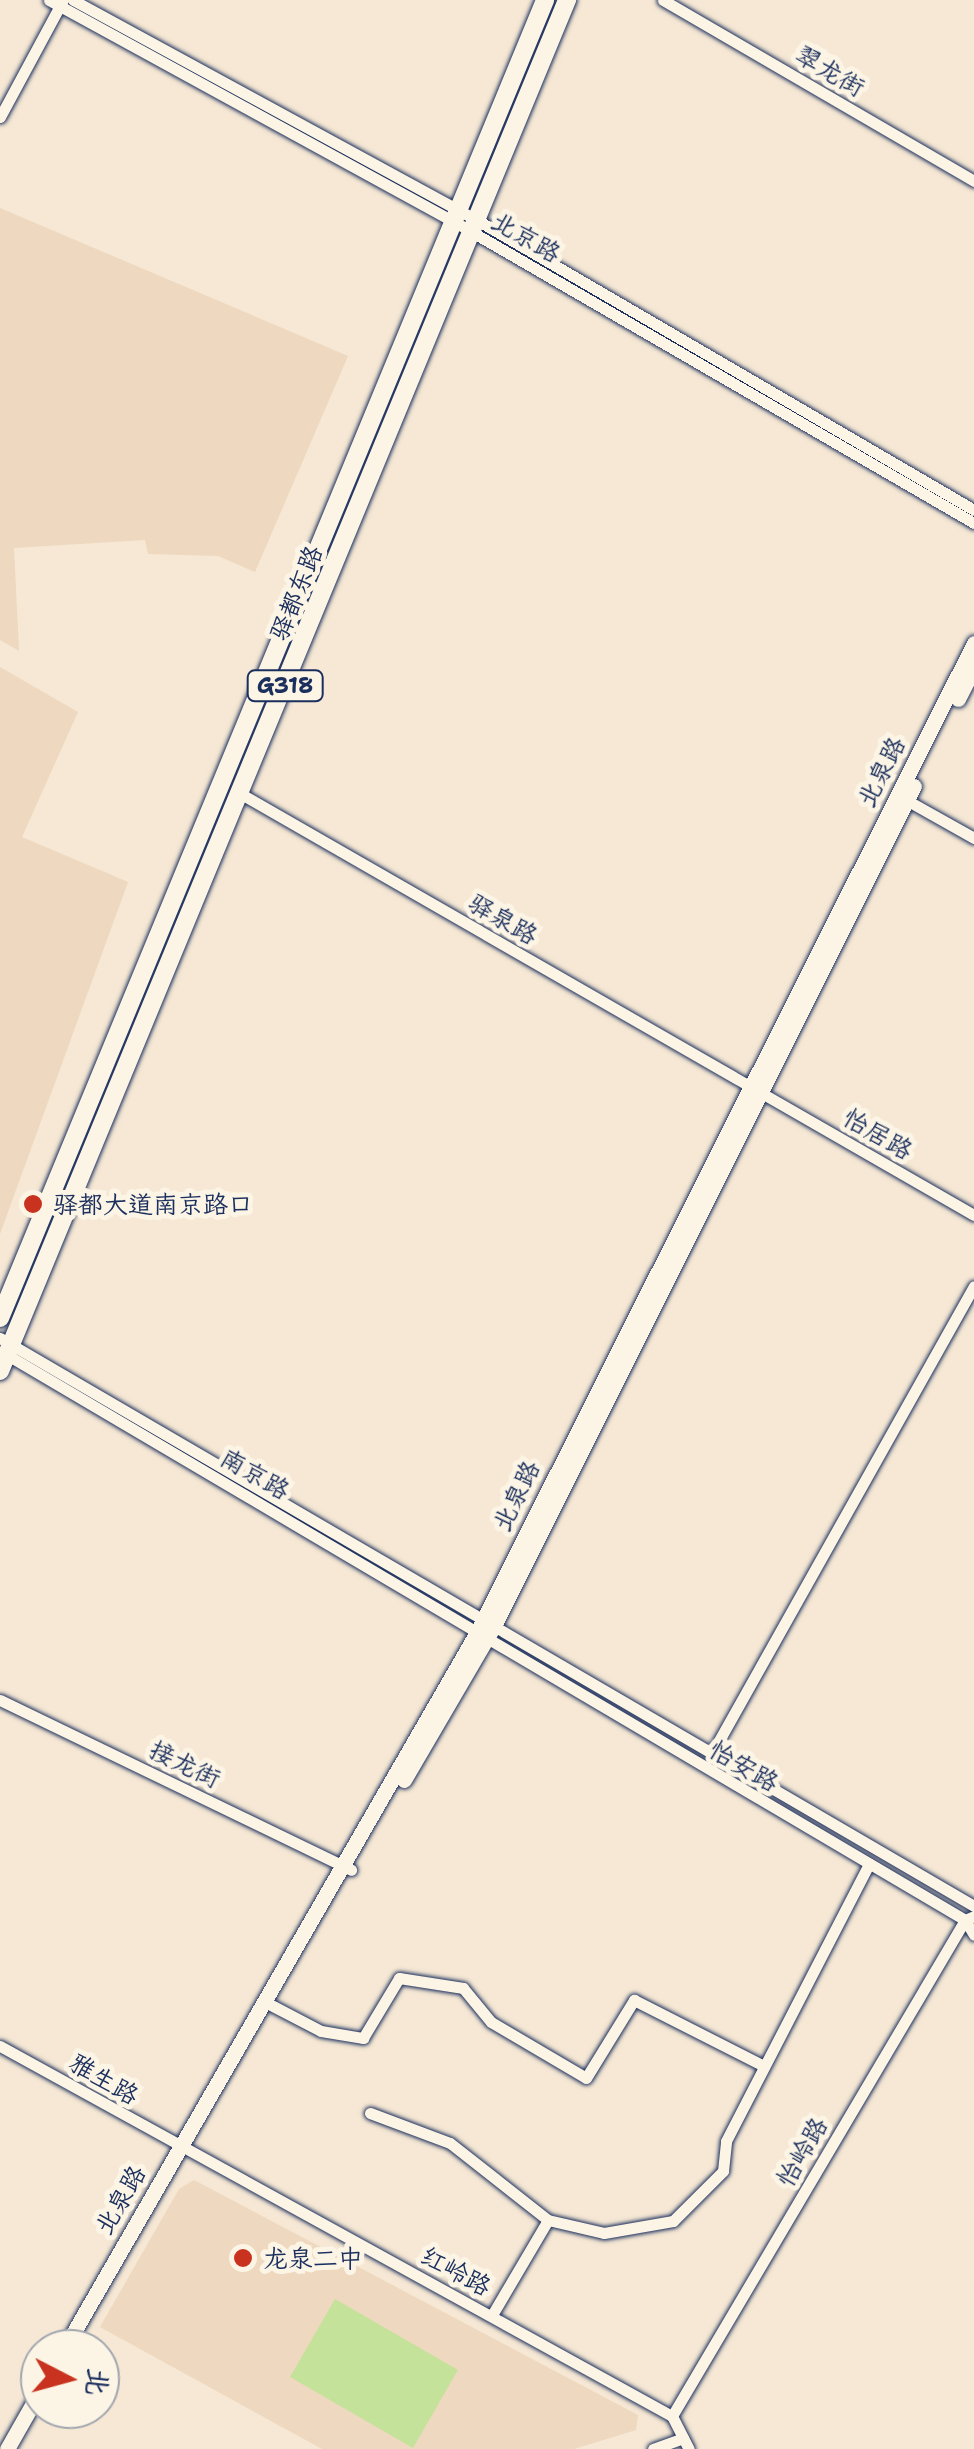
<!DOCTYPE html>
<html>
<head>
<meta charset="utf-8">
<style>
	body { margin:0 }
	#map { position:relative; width:974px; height:2449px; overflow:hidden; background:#f6e8d4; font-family:"Shantell Sans","LXGW WenKai TC",sans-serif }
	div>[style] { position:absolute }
	.built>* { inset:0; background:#eed8bf }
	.green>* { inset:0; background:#c5e29a; transform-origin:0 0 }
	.roads { filter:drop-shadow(0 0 2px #1b2f5e) drop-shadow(0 0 2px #1b2f5e) }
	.minor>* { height:11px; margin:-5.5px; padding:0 5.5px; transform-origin:5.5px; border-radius:5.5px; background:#fcf5e5 }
	.major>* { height:15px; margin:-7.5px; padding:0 7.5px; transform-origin:7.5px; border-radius:7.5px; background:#fcf5e5 }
	.highway>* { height:18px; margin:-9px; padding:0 9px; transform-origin:9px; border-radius:9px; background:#fcf5e5 }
	.dots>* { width:28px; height:28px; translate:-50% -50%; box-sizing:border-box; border:5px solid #fcf5e5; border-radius:50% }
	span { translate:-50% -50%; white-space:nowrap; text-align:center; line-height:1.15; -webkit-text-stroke:10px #fcf5e5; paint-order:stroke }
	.shield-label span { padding:2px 8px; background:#fcf5e5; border:2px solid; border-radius:8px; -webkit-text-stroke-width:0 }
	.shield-label { font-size:22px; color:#1b2f5e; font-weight:700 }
	.street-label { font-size:25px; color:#1b2f5e }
	.poi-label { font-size:25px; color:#1b2f5e }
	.left { translate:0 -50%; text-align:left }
	.north { position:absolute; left:20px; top:2329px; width:100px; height:100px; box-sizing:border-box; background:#fcf5e5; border:2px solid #a2a6af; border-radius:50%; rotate:96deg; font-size:28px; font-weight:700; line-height:40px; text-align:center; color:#1b2f5e }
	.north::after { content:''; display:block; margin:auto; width:35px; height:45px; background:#c8321e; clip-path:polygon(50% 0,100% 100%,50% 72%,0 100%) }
</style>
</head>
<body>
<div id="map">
	<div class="built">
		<i style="clip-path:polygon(0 208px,348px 356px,255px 572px,218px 556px,148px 554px,145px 540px,14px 548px,19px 651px,0 640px)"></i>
		<i style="clip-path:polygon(0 667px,78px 712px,22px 837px,128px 882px,0 1234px)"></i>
		<i style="clip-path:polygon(194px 2180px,638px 2415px,636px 2430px,574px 2449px,322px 2449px,100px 2327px,179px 2189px)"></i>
	</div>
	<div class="green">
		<i style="left:335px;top:2299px;width:142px;height:90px;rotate:30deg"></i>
	</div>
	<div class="roads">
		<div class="minor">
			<i style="left:49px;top:0;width:482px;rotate:28.7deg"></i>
			<i style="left:472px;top:232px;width:580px;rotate:30.1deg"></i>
			<i style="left:73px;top:0;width:460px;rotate:28.6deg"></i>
			<i style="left:477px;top:220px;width:575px;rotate:30.26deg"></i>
			<i style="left:663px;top:0;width:360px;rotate:30.2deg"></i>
			<i style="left:0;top:117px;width:133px;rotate:-61.7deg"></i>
			<i style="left:236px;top:791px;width:851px;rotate:29.88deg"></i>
			<i style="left:901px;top:797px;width:84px;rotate:29.3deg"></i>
			<i style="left:0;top:1338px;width:1128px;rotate:30.25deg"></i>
			<i style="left:4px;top:1353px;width:1116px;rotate:30.54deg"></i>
			<i style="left:965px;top:1920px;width:17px;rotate:59deg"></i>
			<i style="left:0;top:1700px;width:390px;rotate:25.8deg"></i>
			<i style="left:712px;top:1753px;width:535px;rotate:-60.71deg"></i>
			<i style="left:271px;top:2005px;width:56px;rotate:27.5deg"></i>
			<i style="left:321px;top:2031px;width:43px;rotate:9.5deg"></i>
			<i style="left:363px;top:2038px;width:70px;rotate:-59deg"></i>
			<i style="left:399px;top:1978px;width:65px;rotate:8.9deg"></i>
			<i style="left:463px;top:1988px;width:44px;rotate:50.5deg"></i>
			<i style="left:491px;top:2022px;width:110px;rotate:30.5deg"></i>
			<i style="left:586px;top:2078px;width:92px;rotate:-58.4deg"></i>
			<i style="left:634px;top:2000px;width:146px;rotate:26.9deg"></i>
			<i style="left:0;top:2046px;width:767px;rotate:28.84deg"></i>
			<i style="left:672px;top:2416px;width:37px;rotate:63deg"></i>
			<i style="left:370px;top:2113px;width:85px;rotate:20.6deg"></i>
			<i style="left:450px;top:2143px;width:125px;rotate:38.2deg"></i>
			<i style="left:548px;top:2220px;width:57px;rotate:13.1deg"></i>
			<i style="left:604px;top:2233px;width:70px;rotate:-9.9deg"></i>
			<i style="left:673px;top:2221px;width:71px;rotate:-45deg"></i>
			<i style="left:723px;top:2171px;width:30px;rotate:-84deg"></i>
			<i style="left:726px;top:2141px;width:312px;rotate:-62.7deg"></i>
			<i style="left:492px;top:2315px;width:110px;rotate:-59.5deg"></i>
			<i style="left:672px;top:2416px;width:576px;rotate:-59.43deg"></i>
			<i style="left:965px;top:1920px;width:10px;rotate:-24deg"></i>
			<i style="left:653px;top:2449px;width:32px;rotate:-20deg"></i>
		</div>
		<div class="major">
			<i style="left:958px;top:699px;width:36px;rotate:-63deg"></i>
			<i style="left:404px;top:1780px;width:178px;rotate:-59.7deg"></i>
			<i style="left:494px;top:1626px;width:939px;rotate:-63.43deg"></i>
			<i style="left:64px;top:2349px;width:825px;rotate:-60.05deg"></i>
			<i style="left:476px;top:1634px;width:1109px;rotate:-63.32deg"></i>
			<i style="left:7px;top:2449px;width:67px;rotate:-60.4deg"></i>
		</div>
		<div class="highway">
			<i style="left:0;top:1318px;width:1426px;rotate:-67.53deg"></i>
			<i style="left:0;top:1371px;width:1484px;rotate:-67.53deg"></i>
		</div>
	</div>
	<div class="dots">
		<i style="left:33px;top:1204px;background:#c8321e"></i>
		<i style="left:243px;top:2258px;background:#c8321e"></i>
	</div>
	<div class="shield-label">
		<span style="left:285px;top:686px">G318</span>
	</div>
	<div class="street-label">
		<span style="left:830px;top:71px;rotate:30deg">翠龙街</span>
		<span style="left:526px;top:237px;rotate:30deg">北京路</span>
		<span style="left:296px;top:593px;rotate:-68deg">驿都东路</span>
		<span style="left:881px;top:772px;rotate:-63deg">北泉路</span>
		<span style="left:503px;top:919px;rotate:30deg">驿泉路</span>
		<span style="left:878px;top:1134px;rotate:30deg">怡居路</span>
		<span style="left:255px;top:1474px;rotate:30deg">南京路</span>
		<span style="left:516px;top:1496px;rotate:-64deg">北泉路</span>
		<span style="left:185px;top:1764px;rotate:26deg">接龙街</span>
		<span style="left:744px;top:1766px;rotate:30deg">怡安路</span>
		<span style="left:104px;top:2079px;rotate:30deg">雅生路</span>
		<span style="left:802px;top:2152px;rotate:-60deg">怡岭路</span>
		<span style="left:120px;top:2200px;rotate:-60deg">北泉路</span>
		<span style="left:456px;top:2271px;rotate:28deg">红岭路</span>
	</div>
	<div class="poi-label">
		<span class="left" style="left:53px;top:1204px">驿都大道南京路口</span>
		<span class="left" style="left:263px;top:2258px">龙泉二中</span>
	</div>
	<div class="north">北</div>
</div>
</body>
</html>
